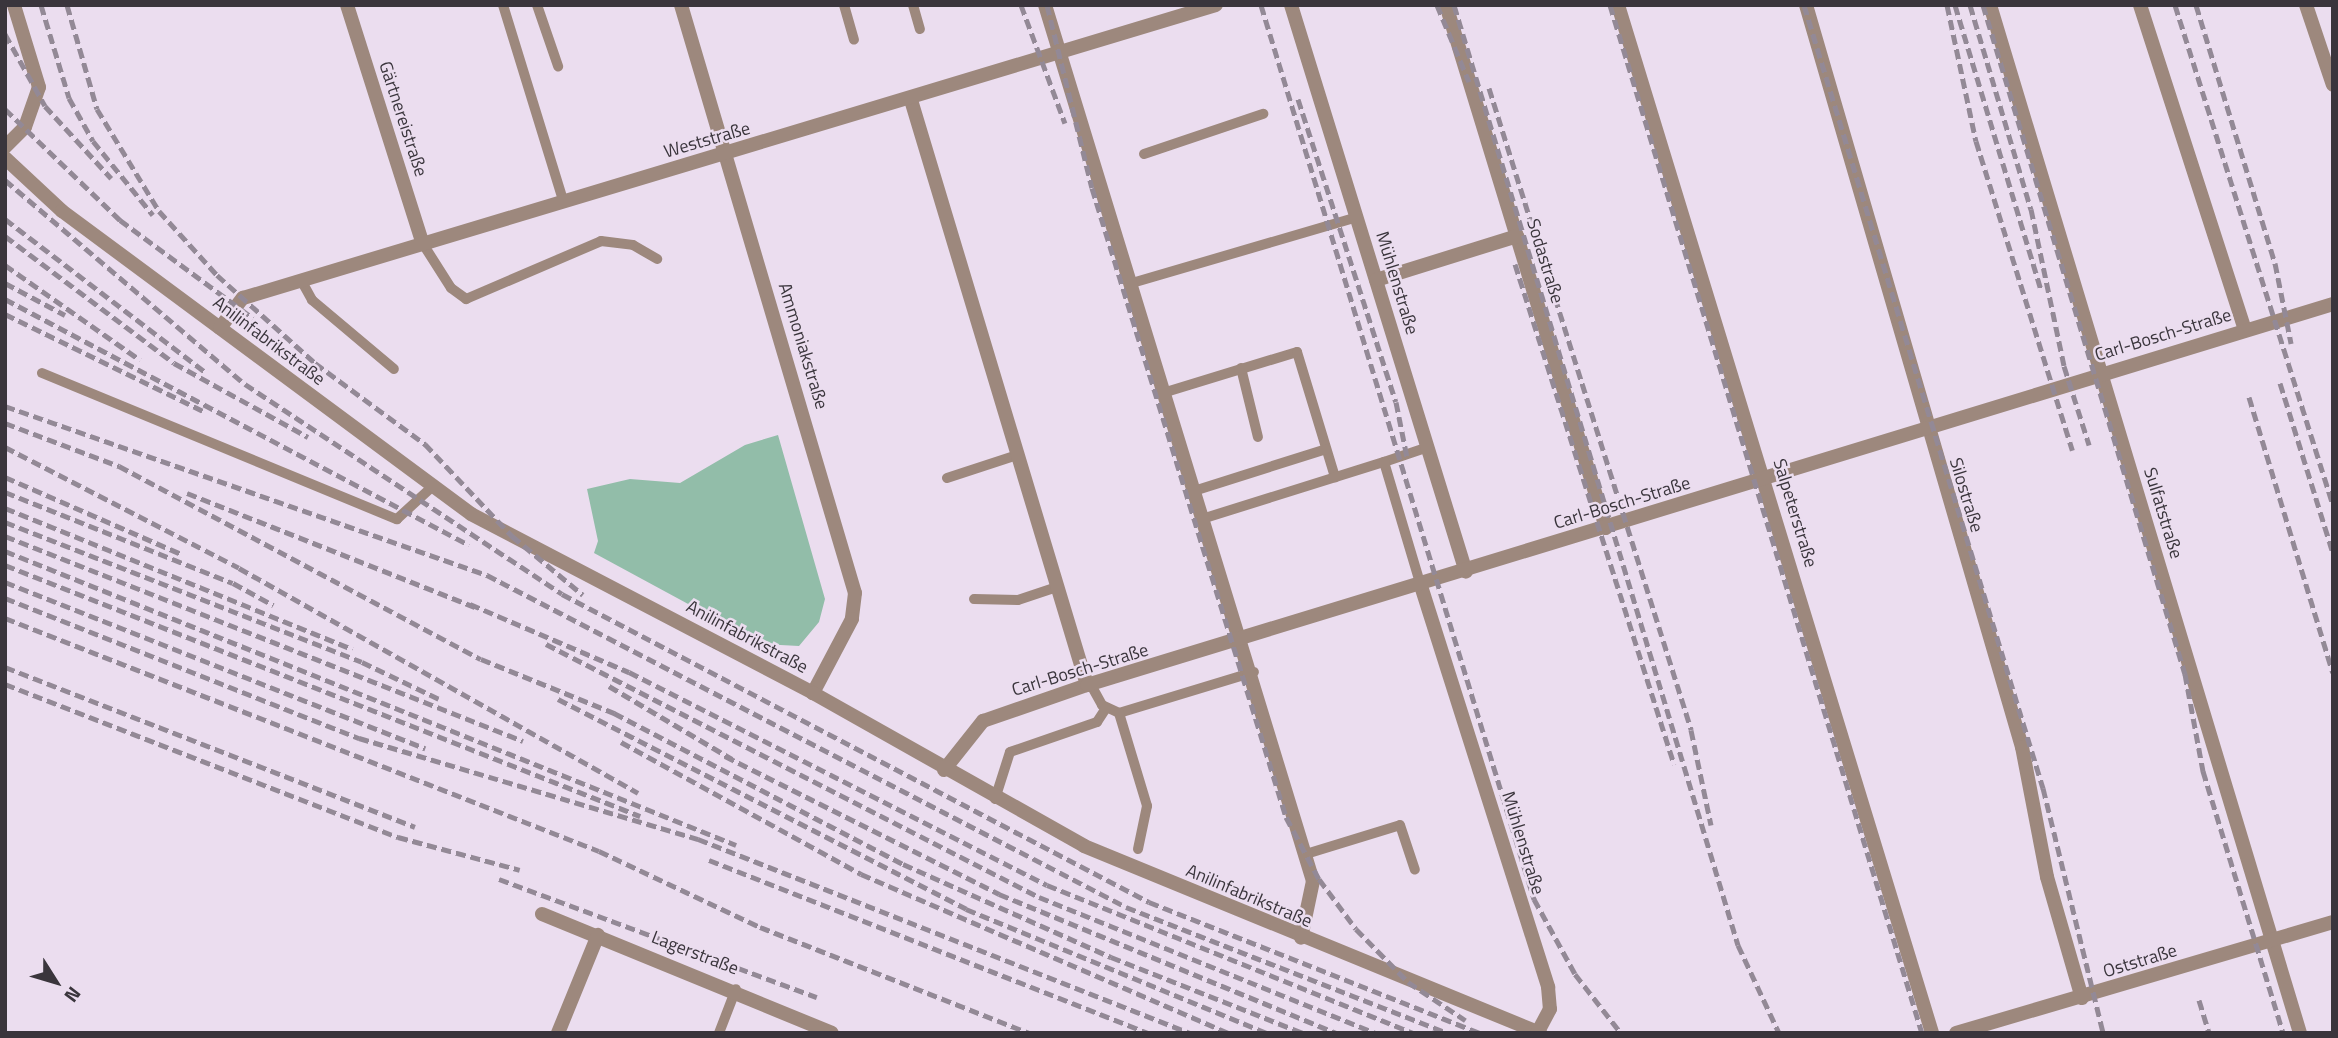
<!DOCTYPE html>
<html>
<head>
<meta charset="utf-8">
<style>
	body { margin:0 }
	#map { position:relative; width:2338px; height:1038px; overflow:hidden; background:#ebddef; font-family:"Titillium Web",sans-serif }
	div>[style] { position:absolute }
	.green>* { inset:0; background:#92bda9 }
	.lane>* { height:10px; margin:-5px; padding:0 5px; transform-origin:5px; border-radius:5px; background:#9d887d }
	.street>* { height:14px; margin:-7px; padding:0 7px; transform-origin:7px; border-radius:7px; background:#9d887d }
	.rail>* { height:5px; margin-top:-2.5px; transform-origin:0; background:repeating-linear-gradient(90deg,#938996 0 10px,transparent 0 15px) }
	span { translate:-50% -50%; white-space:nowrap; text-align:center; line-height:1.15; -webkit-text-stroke:5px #ebddef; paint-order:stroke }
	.street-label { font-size:18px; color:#3a353c }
	.frame { position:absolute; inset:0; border:7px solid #3a353c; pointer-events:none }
	.north { position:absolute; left:21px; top:947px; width:70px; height:70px; -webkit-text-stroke:5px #ebddef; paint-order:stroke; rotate:127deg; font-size:19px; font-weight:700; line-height:28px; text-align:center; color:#3a353c }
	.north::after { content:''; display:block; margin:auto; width:24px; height:32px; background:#3a353c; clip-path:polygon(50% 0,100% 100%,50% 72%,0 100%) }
</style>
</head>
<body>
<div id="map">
	<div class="green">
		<i style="clip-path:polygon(778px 435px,825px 599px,819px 622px,799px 646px,762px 644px,594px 553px,598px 541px,587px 489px,630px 479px,680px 483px,745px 445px)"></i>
	</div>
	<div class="lane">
		<i style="left:503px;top:5px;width:204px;rotate:72.9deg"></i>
		<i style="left:537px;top:5px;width:65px;rotate:71deg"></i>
		<i style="left:844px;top:5px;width:36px;rotate:74deg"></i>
		<i style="left:913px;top:5px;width:25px;rotate:74deg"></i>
		<i style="left:1144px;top:154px;width:126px;rotate:-18.6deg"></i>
		<i style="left:423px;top:244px;width:52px;rotate:57.5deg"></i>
		<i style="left:451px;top:288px;width:19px;rotate:36deg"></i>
		<i style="left:466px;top:299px;width:147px;rotate:-23.2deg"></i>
		<i style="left:601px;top:241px;width:32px;rotate:7deg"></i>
		<i style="left:633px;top:245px;width:28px;rotate:30deg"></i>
		<i style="left:301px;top:280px;width:23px;rotate:61deg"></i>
		<i style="left:312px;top:300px;width:107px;rotate:40.1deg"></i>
		<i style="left:1132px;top:283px;width:234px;rotate:-16.3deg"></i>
		<i style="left:1241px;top:368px;width:71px;rotate:76.2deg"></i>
		<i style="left:42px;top:373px;width:384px;rotate:22.4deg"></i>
		<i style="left:397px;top:519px;width:49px;rotate:-42.5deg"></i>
		<i style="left:1166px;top:392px;width:137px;rotate:-17deg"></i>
		<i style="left:1297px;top:352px;width:131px;rotate:73.1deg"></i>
		<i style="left:1384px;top:462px;width:46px;rotate:-18.8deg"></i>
		<i style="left:947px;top:478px;width:74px;rotate:-18.2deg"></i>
		<i style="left:1197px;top:490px;width:135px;rotate:-17.6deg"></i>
		<i style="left:1205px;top:518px;width:188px;rotate:-17.4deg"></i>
		<i style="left:1384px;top:462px;width:129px;rotate:73.4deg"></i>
		<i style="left:974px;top:599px;width:44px;rotate:1.3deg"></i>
		<i style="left:1018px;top:600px;width:41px;rotate:-18.4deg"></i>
		<i style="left:1091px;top:685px;width:23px;rotate:61deg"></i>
		<i style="left:1102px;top:705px;width:19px;rotate:25deg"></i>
		<i style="left:1119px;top:713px;width:141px;rotate:-16.9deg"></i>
		<i style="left:1119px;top:713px;width:97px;rotate:73.2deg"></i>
		<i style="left:1147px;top:806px;width:44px;rotate:101.8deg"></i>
		<i style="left:995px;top:799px;width:49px;rotate:-72.3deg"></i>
		<i style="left:1010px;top:752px;width:92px;rotate:-19deg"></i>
		<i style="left:1097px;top:722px;width:17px;rotate:-57deg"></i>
		<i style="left:1306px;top:854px;width:98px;rotate:-17.1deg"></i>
		<i style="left:1400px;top:825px;width:47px;rotate:71.6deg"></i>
		<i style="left:719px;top:1033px;width:47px;rotate:-68.9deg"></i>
	</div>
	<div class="street">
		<i style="left:347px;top:5px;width:251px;rotate:72.4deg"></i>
		<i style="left:681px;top:5px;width:613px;rotate:73.52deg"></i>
		<i style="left:855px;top:593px;width:26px;rotate:97deg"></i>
		<i style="left:852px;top:619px;width:84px;rotate:117.8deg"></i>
		<i style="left:1045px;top:5px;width:916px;rotate:72.99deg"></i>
		<i style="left:1313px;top:881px;width:58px;rotate:101.9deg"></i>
		<i style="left:1291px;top:5px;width:593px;rotate:72.85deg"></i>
		<i style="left:1446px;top:5px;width:547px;rotate:72.99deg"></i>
		<i style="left:1618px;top:5px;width:1075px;rotate:73.01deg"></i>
		<i style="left:1806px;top:5px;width:773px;rotate:73.77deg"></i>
		<i style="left:2022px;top:747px;width:132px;rotate:79.1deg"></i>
		<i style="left:2047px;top:877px;width:126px;rotate:73.9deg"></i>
		<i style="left:1990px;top:5px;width:1074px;rotate:73.22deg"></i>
		<i style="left:2140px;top:5px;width:342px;rotate:72.1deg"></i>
		<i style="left:2306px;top:5px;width:84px;rotate:71.4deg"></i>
		<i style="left:911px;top:100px;width:611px;rotate:73.26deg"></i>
		<i style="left:5px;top:147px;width:28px;rotate:-45deg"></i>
		<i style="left:25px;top:127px;width:42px;rotate:-70.7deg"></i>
		<i style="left:39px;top:87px;width:86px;rotate:-107deg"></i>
		<i style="left:5px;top:158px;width:78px;rotate:42.9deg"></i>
		<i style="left:62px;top:211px;width:509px;rotate:36.53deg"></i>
		<i style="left:471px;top:514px;width:386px;rotate:27.6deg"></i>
		<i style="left:813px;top:693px;width:311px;rotate:29.4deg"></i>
		<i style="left:1084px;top:846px;width:493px;rotate:22.3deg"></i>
		<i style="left:1376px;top:280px;width:148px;rotate:-17.3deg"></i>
		<i style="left:220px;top:328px;width:38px;rotate:-53deg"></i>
		<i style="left:243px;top:298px;width:1016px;rotate:-16.76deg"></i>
		<i style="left:1421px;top:586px;width:421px;rotate:72.4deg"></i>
		<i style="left:1548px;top:987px;width:22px;rotate:85deg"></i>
		<i style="left:1550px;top:1009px;width:26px;rotate:118deg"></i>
		<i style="left:944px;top:770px;width:63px;rotate:-51.5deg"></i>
		<i style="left:983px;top:721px;width:110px;rotate:-19.1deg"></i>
		<i style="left:1087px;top:685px;width:1303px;rotate:-17deg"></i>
		<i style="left:542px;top:914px;width:313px;rotate:22.3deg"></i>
		<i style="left:558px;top:1033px;width:106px;rotate:-67.8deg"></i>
		<i style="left:1956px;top:1033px;width:393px;rotate:-16.4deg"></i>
	</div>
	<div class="rail">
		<i style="left:41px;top:5px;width:97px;rotate:73.2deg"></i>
		<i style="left:69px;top:98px;width:49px;rotate:60.8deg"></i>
		<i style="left:93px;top:141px;width:95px;rotate:51deg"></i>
		<i style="left:67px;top:5px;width:108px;rotate:73.9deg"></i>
		<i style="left:97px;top:109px;width:119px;rotate:58.7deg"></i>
		<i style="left:159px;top:211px;width:86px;rotate:47.8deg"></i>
		<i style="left:217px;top:275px;width:132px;rotate:41.9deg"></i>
		<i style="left:315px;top:363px;width:137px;rotate:36.4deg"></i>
		<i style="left:425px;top:444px;width:127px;rotate:46.6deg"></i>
		<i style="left:512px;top:536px;width:92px;rotate:39.7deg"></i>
		<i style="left:1021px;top:5px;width:126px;rotate:69.6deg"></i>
		<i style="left:1047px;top:5px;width:188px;rotate:76.2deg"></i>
		<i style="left:1092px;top:188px;width:658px;rotate:72.86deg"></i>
		<i style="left:1286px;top:817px;width:70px;rotate:62deg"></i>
		<i style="left:1319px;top:879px;width:62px;rotate:53.5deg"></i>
		<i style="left:1356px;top:929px;width:74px;rotate:45.5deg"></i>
		<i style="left:1408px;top:982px;width:69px;rotate:33.7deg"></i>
		<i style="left:1261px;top:5px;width:935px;rotate:73.02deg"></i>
		<i style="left:1534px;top:899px;width:85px;rotate:61.3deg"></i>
		<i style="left:1575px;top:974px;width:75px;rotate:52.1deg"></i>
		<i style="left:1437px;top:5px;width:83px;rotate:67.4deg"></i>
		<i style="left:1454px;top:5px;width:982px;rotate:73.19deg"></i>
		<i style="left:1738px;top:945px;width:97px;rotate:65deg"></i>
		<i style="left:1610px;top:5px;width:1074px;rotate:73.12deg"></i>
		<i style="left:1804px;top:5px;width:819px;rotate:73.03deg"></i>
		<i style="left:2043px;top:788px;width:252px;rotate:76.2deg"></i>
		<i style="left:1947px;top:5px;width:139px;rotate:78deg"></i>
		<i style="left:1976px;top:141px;width:324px;rotate:72.7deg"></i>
		<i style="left:1955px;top:5px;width:298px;rotate:73.2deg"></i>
		<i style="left:1970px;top:5px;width:213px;rotate:73.4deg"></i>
		<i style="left:2031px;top:209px;width:160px;rotate:78.1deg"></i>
		<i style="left:2064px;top:366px;width:83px;rotate:72.4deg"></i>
		<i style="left:1983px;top:5px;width:699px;rotate:73.2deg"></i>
		<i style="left:2185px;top:674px;width:99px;rotate:79.5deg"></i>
		<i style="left:2203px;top:771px;width:274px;rotate:73deg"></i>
		<i style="left:2175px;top:5px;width:524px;rotate:72.46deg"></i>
		<i style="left:2196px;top:5px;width:270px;rotate:73deg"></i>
		<i style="left:2275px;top:263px;width:82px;rotate:78.7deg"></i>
		<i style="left:5px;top:34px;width:82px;rotate:60.9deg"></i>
		<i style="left:45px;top:106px;width:98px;rotate:47.5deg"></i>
		<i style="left:1489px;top:88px;width:154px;rotate:72.6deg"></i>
		<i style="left:1298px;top:99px;width:318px;rotate:72.1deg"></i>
		<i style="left:1396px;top:402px;width:56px;rotate:78.7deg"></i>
		<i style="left:5px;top:109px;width:160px;rotate:44deg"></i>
		<i style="left:120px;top:220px;width:165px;rotate:36.4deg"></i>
		<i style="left:5px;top:180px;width:315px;rotate:40.4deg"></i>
		<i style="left:245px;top:384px;width:380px;rotate:33.5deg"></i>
		<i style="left:562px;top:594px;width:663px;rotate:27.69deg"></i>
		<i style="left:1149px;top:902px;width:356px;rotate:21.6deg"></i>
		<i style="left:5px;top:219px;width:252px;rotate:37.4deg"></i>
		<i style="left:5px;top:236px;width:211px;rotate:36.9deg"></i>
		<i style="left:174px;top:363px;width:153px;rotate:28.9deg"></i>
		<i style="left:1515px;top:264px;width:525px;rotate:72.36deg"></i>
		<i style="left:5px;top:265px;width:165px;rotate:35.1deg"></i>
		<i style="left:1546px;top:269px;width:483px;rotate:72.5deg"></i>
		<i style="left:1691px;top:730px;width:97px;rotate:78.1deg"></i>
		<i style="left:5px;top:283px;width:68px;rotate:28.1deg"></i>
		<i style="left:5px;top:299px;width:525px;rotate:27.93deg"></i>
		<i style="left:5px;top:314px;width:220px;rotate:26.1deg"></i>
		<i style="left:2280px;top:383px;width:178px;rotate:72.7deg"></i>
		<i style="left:2249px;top:397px;width:288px;rotate:73.1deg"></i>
		<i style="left:5px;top:406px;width:511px;rotate:19.32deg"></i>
		<i style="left:487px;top:575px;width:720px;rotate:27.45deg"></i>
		<i style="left:1126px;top:907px;width:346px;rotate:21.4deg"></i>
		<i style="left:5px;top:423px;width:122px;rotate:20.7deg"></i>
		<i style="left:119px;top:466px;width:410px;rotate:28.1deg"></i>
		<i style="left:481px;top:659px;width:144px;rotate:22.1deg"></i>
		<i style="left:614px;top:713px;width:326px;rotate:27.6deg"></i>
		<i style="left:903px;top:864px;width:228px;rotate:24.1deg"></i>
		<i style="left:1111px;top:957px;width:206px;rotate:21.6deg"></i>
		<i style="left:5px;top:447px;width:263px;rotate:27.3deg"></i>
		<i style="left:239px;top:568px;width:458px;rotate:29.4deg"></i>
		<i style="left:5px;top:477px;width:192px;rotate:23.6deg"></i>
		<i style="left:5px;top:492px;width:245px;rotate:21.8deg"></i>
		<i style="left:233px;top:583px;width:46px;rotate:28.8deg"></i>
		<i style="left:187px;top:493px;width:312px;rotate:21.6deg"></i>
		<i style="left:5px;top:508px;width:375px;rotate:22.1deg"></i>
		<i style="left:5px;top:522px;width:383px;rotate:21.4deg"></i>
		<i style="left:362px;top:662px;width:85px;rotate:25.7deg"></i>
		<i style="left:5px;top:536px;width:557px;rotate:21.59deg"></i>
		<i style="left:5px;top:551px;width:788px;rotate:21.91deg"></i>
		<i style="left:5px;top:565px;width:683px;rotate:21.57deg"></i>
		<i style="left:5px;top:582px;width:452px;rotate:21.6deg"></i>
		<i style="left:5px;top:598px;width:381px;rotate:21.6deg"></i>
		<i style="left:359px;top:738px;width:354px;rotate:16.6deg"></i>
		<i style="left:698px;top:839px;width:529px;rotate:21.52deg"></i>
		<i style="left:470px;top:604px;width:173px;rotate:23.2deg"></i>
		<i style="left:629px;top:672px;width:469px;rotate:27deg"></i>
		<i style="left:1047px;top:885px;width:395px;rotate:22deg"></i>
		<i style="left:5px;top:618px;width:638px;rotate:21.42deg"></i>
		<i style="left:599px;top:851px;width:178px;rotate:25.3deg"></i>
		<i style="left:760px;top:927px;width:289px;rotate:21.5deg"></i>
		<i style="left:546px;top:644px;width:554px;rotate:27.17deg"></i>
		<i style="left:1039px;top:897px;width:363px;rotate:22deg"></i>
		<i style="left:5px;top:667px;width:440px;rotate:21.3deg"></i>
		<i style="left:5px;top:684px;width:422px;rotate:21.3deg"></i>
		<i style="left:398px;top:837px;width:126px;rotate:15.1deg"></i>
		<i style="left:609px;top:686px;width:143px;rotate:30.7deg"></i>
		<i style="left:558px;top:699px;width:459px;rotate:27.2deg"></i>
		<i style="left:966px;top:909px;width:326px;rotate:22.4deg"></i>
		<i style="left:621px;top:742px;width:274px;rotate:28.8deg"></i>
		<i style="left:861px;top:874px;width:401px;rotate:23.4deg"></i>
		<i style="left:725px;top:756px;width:307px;rotate:26.7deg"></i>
		<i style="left:999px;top:894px;width:365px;rotate:22.4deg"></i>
		<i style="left:709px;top:860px;width:472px;rotate:21.5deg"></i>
		<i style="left:499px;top:879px;width:339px;rotate:20.4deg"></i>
		<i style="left:2199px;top:1000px;width:34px;rotate:73deg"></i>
	</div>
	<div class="street-label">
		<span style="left:403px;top:119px;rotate:72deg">Gärtnereistraße</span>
		<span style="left:707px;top:140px;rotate:-16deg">Weststraße</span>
		<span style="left:1545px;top:261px;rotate:73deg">Sodastraße</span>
		<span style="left:1397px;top:283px;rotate:73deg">Mühlenstraße</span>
		<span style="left:2163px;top:335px;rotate:-17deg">Carl-Bosch-Straße</span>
		<span style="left:269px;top:341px;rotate:37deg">Anilinfabrikstraße</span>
		<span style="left:803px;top:346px;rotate:73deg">Ammoniakstraße</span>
		<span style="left:1966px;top:495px;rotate:73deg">Silostraße</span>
		<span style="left:1622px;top:503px;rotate:-17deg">Carl-Bosch-Straße</span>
		<span style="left:1795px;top:513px;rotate:73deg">Salpeterstraße</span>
		<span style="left:2163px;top:513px;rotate:73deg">Sulfatstraße</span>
		<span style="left:747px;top:637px;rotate:28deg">Anilinfabrikstraße</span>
		<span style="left:1080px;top:670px;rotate:-17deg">Carl-Bosch-Straße</span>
		<span style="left:1523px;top:843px;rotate:73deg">Mühlenstraße</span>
		<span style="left:1249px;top:896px;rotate:23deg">Anilinfabrikstraße</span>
		<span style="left:695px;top:953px;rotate:21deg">Lagerstraße</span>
		<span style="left:2140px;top:961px;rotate:-17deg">Oststraße</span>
	</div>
	<div class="frame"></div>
	<div class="north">N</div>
</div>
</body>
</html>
